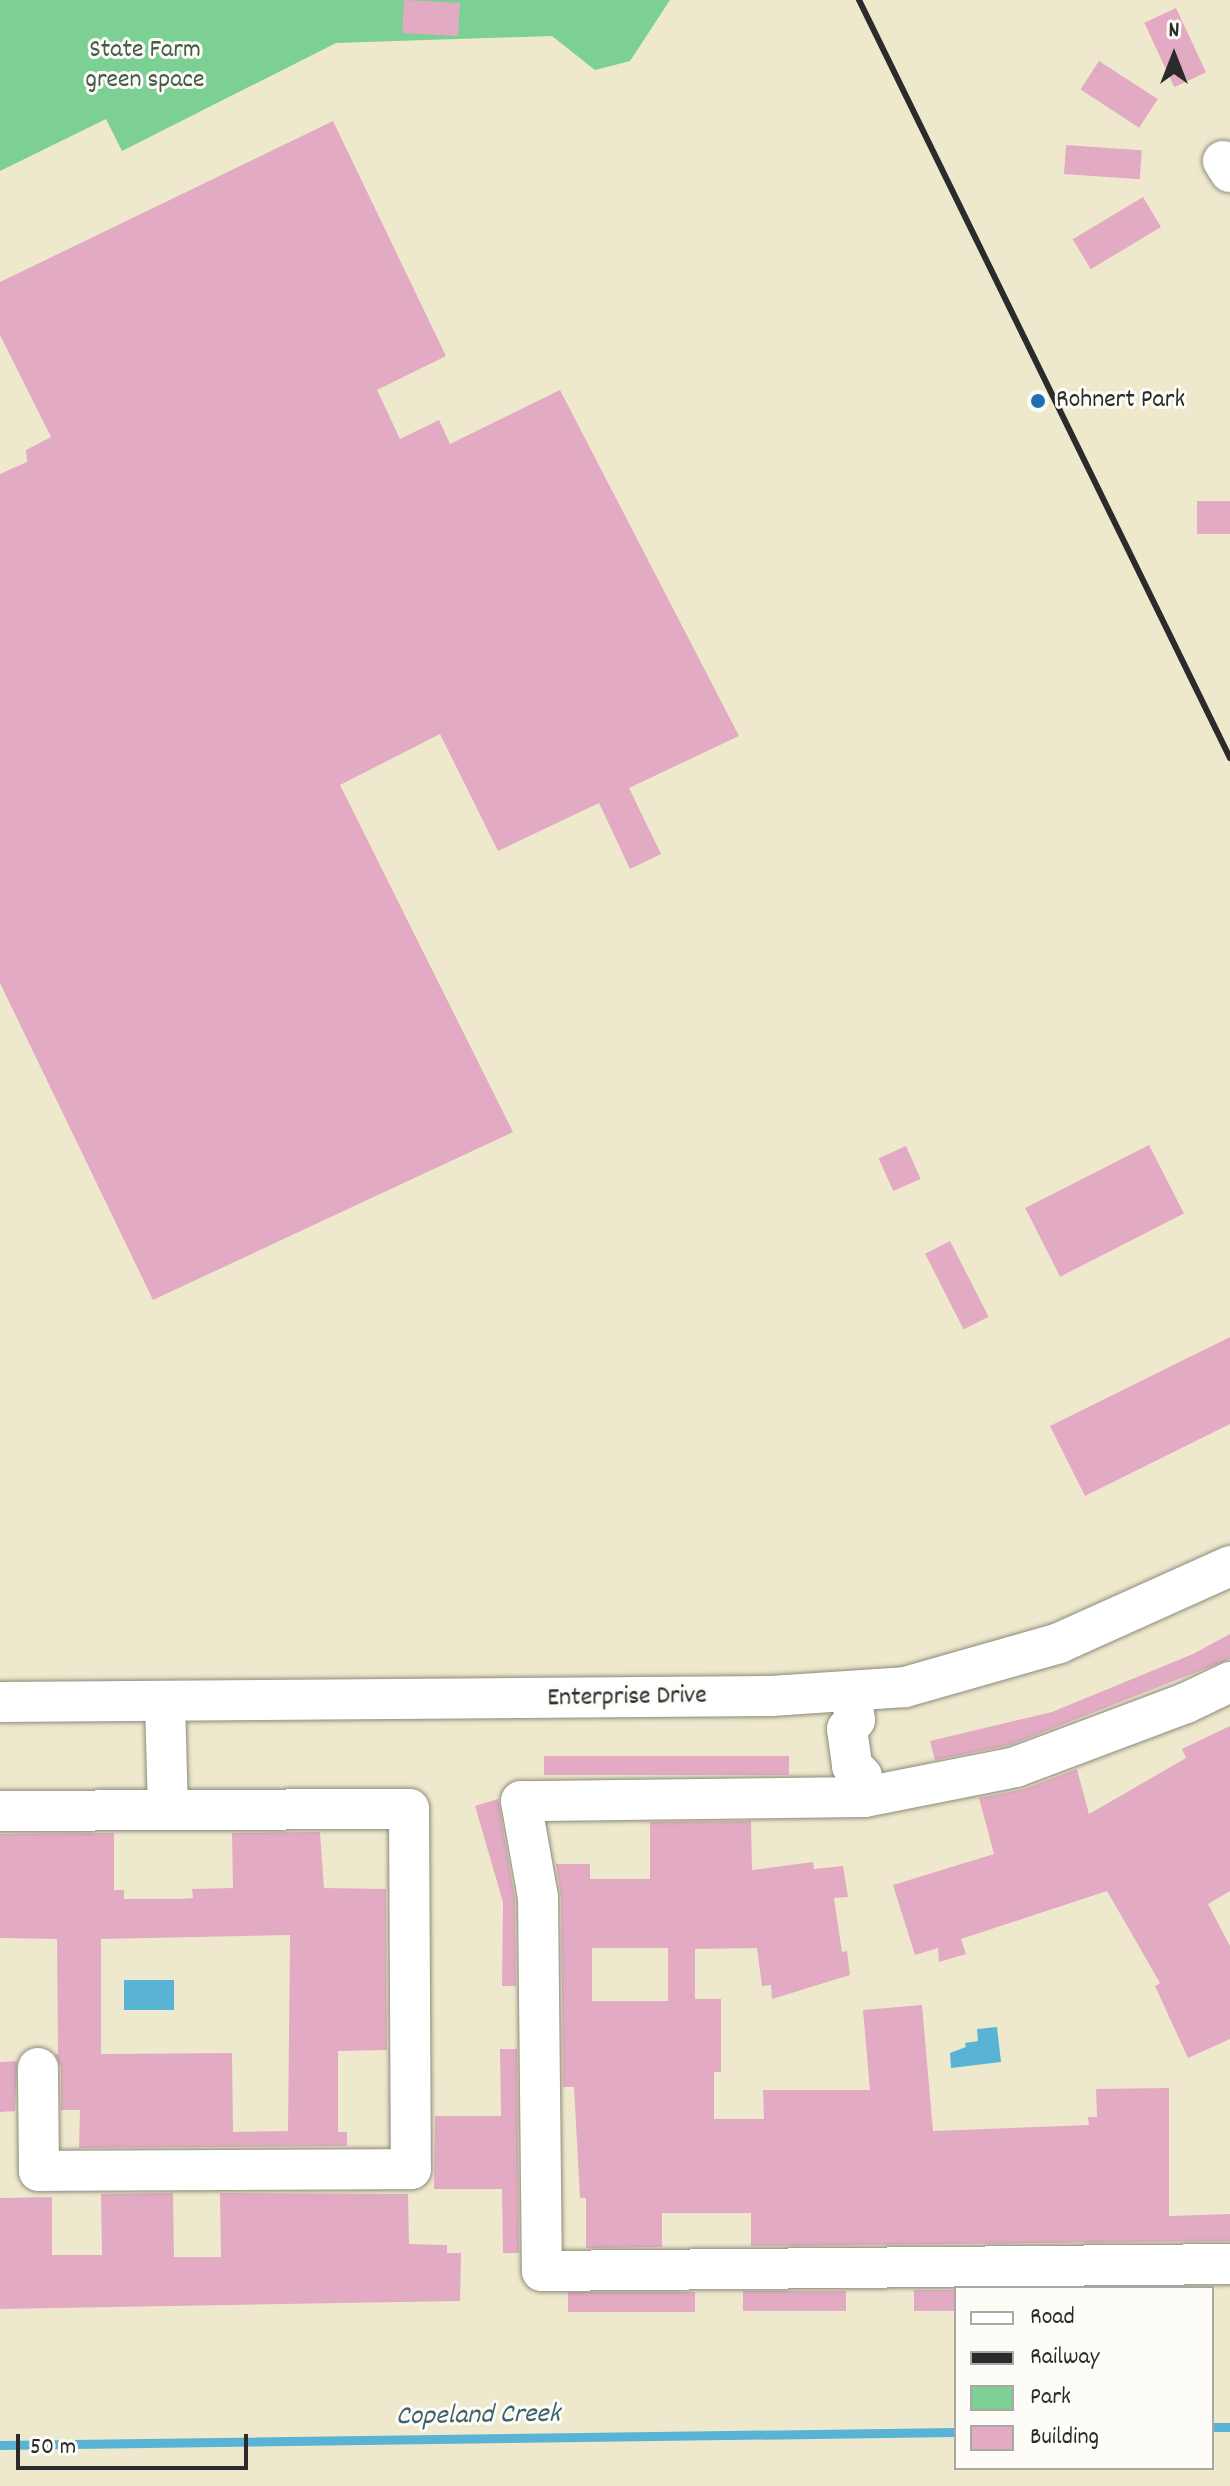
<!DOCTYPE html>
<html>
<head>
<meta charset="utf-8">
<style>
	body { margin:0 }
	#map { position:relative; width:1230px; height:2486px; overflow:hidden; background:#eee9cd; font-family:Dekko,sans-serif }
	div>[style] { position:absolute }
	.green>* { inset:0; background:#7cd094 }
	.water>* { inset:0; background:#58b3d5; transform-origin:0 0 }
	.stream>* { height:9px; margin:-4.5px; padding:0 4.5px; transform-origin:4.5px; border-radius:4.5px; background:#58b3d5 }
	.building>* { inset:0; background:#e3abc3; transform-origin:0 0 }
	.roads { filter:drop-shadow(0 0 2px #8c8a7c) drop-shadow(0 0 2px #8c8a7c) }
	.minor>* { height:40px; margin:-20px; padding:0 20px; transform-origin:20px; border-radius:20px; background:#fff }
	.rail>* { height:6px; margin:-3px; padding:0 3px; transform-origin:3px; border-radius:3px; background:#2b2b2b }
	.dots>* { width:22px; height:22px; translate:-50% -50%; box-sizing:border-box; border:4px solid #fdfcf7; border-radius:50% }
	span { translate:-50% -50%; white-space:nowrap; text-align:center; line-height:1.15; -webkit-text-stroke:6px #fdfcf7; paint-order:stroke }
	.park-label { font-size:26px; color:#435d4a }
	.poi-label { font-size:26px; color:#2b2b2b }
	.left { translate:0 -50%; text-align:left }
	.street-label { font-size:26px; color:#2b2b2b }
	.water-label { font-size:28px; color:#3d616f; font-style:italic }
	.legend { position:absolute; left:954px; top:2286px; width:260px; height:184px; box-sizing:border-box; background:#fdfcf7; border:2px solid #a9a8a5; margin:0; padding:10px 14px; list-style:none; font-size:24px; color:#2b2b2b }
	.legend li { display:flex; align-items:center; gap:16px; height:40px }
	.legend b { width:40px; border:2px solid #a9a8a5 }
	.north { position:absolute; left:1134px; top:16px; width:80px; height:80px; -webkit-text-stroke:6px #fdfcf7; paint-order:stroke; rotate:0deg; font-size:22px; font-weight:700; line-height:32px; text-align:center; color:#2b2b2b }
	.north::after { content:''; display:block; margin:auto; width:28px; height:36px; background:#2b2b2b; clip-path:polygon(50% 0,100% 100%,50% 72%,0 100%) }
	.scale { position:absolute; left:16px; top:2434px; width:232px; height:36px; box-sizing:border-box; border:4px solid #2b2b2b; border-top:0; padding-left:10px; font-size:24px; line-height:28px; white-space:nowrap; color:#2b2b2b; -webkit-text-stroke:6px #fdfcf7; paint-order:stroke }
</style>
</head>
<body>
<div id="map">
	<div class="green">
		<i style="clip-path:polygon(0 0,670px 0,630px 61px,595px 70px,552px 36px,336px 43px,122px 151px,106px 119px,0 171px)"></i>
	</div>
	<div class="water">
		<i style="left:124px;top:1980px;width:50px;height:30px"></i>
		<i style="clip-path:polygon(997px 2027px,1001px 2062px,951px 2068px,950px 2053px,966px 2047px,965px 2043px,978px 2041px,977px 2029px)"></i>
	</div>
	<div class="stream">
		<i style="left:1212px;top:2427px;width:18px"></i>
		<i style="left:0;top:2445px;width:956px;rotate:-0.78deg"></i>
	</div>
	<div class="building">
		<i style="left:404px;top:0;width:56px;height:33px;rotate:3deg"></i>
		<i style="left:1176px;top:8px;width:71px;height:35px;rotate:65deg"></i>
		<i style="left:1099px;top:61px;width:70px;height:34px;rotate:33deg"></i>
		<i style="clip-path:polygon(333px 121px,446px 356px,377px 390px,400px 439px,439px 420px,450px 444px,560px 390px,739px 736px,629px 788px,661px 854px,630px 869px,599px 803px,498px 851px,440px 734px,340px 785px,513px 1132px,153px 1300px,0 983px,0 474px,27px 462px,26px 450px,51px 437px,0 335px,0 282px)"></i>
		<i style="left:1066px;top:145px;width:76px;height:29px;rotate:4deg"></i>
		<i style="left:1143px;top:197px;width:35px;height:82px;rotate:59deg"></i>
		<i style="left:1230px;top:501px;width:33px;height:33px;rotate:90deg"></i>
		<i style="left:1149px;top:1145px;width:77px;height:139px;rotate:63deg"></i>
		<i style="left:906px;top:1146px;width:36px;height:30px;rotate:66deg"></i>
		<i style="left:950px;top:1241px;width:85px;height:28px;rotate:63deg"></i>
		<i style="clip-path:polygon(1230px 1337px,1230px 1424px,1085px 1496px,1050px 1426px)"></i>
		<i style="clip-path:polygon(1230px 1634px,1230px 1659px,1010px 1745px,935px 1760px,930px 1741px,1052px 1712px,1193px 1654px)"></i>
		<i style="clip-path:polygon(1230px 1726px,1230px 1891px,1208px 1904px,1230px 1946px,1230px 2039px,1188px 2058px,1155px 1986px,1160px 1983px,1107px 1891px,961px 1939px,966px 1954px,939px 1962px,938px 1948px,915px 1955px,893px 1885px,994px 1854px,979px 1798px,1024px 1789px,1077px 1769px,1089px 1814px,1186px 1758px,1182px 1749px)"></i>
		<i style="left:789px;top:1756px;width:19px;height:245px;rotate:90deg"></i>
		<i style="clip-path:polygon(498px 1799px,515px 1899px,516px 1986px,502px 1986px,503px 1902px,475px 1806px)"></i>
		<i style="clip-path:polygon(evenodd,751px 1821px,752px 1870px,813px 1862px,814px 1869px,843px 1866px,848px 1897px,834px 1898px,842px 1952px,847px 1951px,850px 1975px,772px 1999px,771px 1985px,762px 1986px,757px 1948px,695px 1949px,695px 1999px,721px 1999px,721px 2072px,714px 2072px,714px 2119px,764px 2119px,763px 2090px,870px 2090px,863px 2010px,922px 2005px,933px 2131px,1089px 2125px,1088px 2117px,1097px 2117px,1096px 2089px,1169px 2088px,1169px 2216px,1230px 2214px,1230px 2241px,751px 2246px,751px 2213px,662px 2213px,662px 2247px,586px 2248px,586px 2198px,580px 2198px,574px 2087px,563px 2087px,561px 1897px,556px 1864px,590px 1864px,590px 1879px,650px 1879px,650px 1822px,751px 1821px,592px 1948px,668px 1948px,668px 2001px,592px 2001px,592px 1948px)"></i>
		<i style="clip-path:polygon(evenodd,320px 1832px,324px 1888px,386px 1889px,387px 2050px,338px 2051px,338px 2132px,347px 2132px,347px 2146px,79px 2148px,80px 2110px,61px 2110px,61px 2068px,55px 2054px,58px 2054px,57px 1939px,0 1938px,0 1834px,114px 1833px,114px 1890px,124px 1890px,124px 1899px,178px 1899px,193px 1898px,192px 1889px,233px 1888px,232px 1833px,320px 1832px,290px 1935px,288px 2131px,233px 2132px,232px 2053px,101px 2054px,101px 1939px,290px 1935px)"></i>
		<i style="clip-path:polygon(500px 2049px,517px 2049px,519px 2253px,503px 2253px,502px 2189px,434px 2189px,435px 2116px,501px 2116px)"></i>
		<i style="clip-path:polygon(17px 2061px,15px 2111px,0 2112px,0 2062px)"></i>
		<i style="clip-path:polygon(173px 2193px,174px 2257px,221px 2257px,220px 2193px,408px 2194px,409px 2244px,447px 2245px,447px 2253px,461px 2253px,460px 2301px,0 2309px,0 2198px,52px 2197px,52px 2255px,102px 2255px,101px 2194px)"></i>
		<i style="left:914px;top:2290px;width:42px;height:21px"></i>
		<i style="left:846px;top:2291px;width:20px;height:103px;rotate:90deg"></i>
		<i style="left:695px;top:2292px;width:20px;height:127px;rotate:90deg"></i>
	</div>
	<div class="roads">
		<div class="minor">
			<i style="left:1223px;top:161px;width:13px;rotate:58deg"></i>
			<i style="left:1230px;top:1682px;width:49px;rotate:154.5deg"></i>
			<i style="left:1186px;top:1703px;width:182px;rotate:159.4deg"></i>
			<i style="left:1016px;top:1767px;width:155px;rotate:168.8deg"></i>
			<i style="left:864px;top:1797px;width:343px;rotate:179.3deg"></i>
			<i style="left:521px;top:1801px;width:97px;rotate:80deg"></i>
			<i style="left:538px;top:1897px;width:374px;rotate:89.4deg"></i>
			<i style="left:542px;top:2271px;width:688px;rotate:-0.58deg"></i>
			<i style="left:851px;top:1692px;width:28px;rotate:82deg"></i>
			<i style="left:855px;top:1720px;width:12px;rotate:132deg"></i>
			<i style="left:847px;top:1729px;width:37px;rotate:82deg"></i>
			<i style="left:852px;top:1766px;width:14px;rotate:45deg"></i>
			<i style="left:0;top:1702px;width:771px;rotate:-0.45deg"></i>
			<i style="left:771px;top:1696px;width:134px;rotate:-3.8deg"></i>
			<i style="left:905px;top:1687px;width:160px;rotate:-15.9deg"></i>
			<i style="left:1059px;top:1643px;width:188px;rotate:-24.2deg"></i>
			<i style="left:165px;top:1703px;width:107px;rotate:88.4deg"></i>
			<i style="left:0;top:1811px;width:409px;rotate:-0.3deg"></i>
			<i style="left:409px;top:1809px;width:360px;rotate:89.7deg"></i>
			<i style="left:411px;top:2169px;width:372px;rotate:179.7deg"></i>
			<i style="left:39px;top:2171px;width:103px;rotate:-90.6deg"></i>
		</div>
	</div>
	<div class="rail">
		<i style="left:859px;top:0;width:844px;rotate:63.92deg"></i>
	</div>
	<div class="dots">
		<i style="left:1038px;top:401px;background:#1f6fb2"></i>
	</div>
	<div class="park-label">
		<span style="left:145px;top:66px">State Farm<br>green space</span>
	</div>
	<div class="poi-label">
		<span class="left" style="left:1056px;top:401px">Rohnert Park</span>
	</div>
	<div class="street-label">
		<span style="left:627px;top:1698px;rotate:-1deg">Enterprise Drive</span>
	</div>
	<div class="water-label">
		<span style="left:478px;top:2417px;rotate:-1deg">Copeland Creek</span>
	</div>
	<ul class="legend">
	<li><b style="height:10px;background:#fff"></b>Road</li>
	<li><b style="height:10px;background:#2b2b2b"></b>Railway</li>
	<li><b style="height:22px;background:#7cd094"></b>Park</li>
	<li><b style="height:22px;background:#e3abc3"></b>Building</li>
	</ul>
	<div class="north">N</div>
	<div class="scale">50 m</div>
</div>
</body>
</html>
